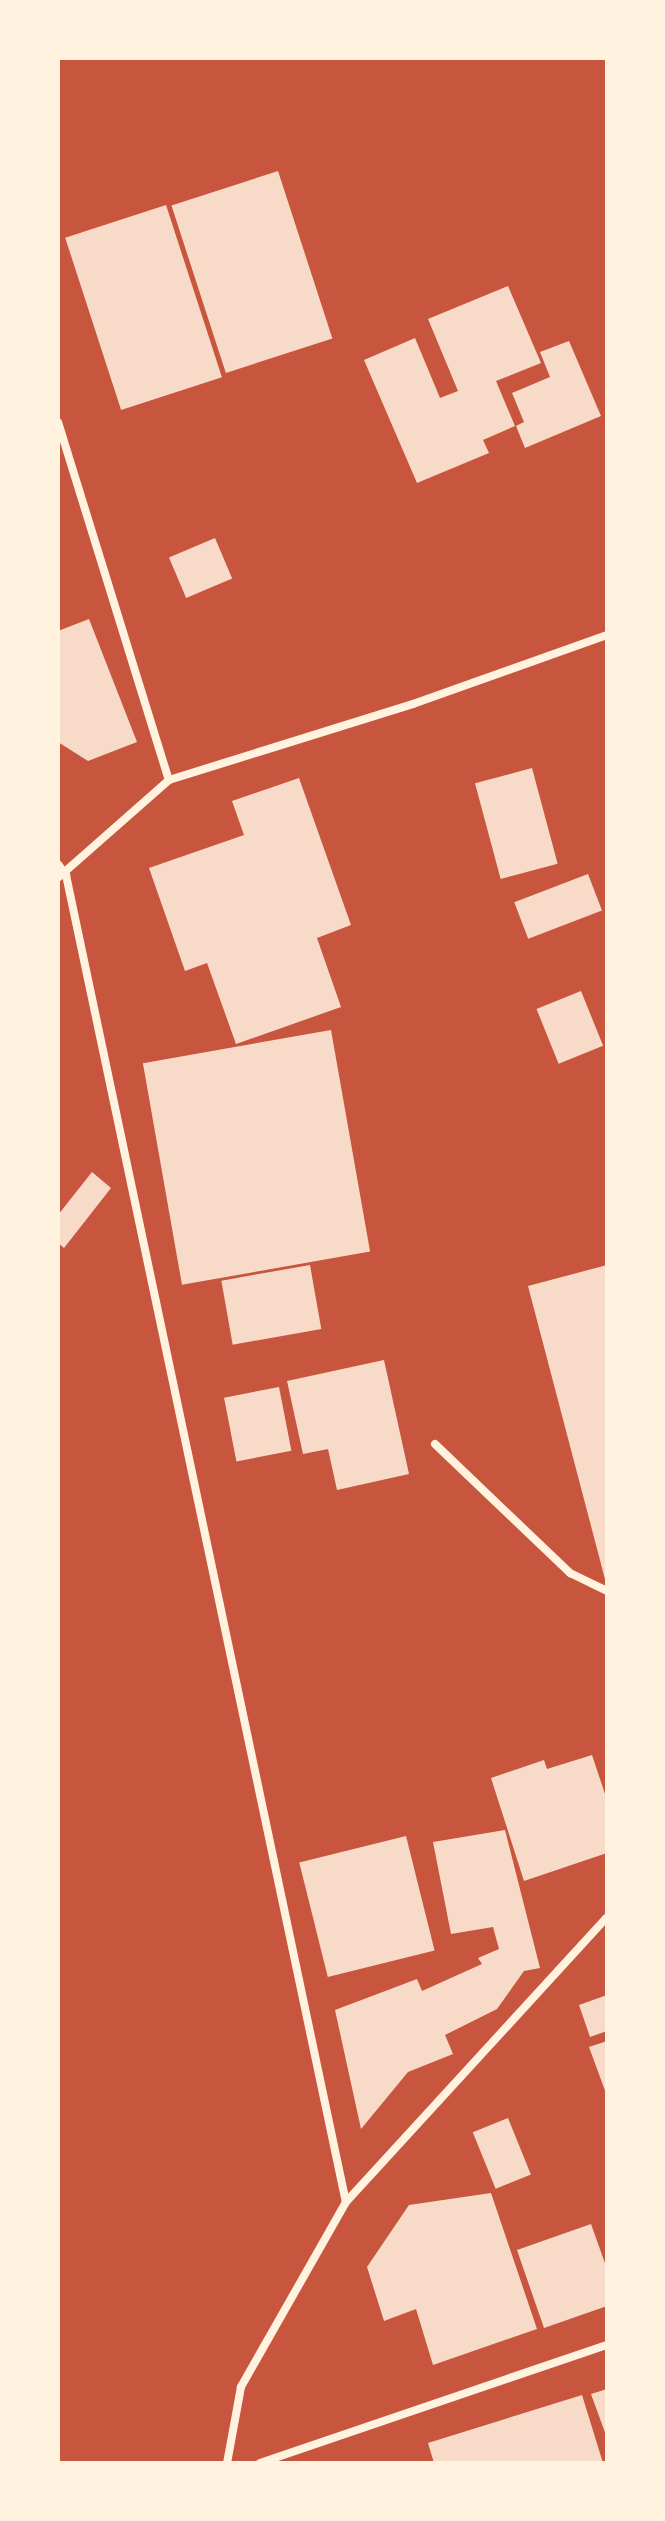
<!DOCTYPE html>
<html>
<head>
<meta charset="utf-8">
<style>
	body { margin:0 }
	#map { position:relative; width:665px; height:2521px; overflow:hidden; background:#c8553d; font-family:"Golos Text",sans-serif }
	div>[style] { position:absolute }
	.building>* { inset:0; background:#f7dbc8; transform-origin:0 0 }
	.minor>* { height:8px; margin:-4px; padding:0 4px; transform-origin:4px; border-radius:4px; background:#fff3e0 }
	span { translate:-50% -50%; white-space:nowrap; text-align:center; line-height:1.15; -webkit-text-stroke:8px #fff3e0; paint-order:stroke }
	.frame { position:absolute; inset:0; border:60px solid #fff3e0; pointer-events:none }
</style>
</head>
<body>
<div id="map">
	<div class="building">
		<i style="left:278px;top:171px;width:176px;height:112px;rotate:72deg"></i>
		<i style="left:166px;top:205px;width:181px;height:106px;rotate:72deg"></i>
		<i style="clip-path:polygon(508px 286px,541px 363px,496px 381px,515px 426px,483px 440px,489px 453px,417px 483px,364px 360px,415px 338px,440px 398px,458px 391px,428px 319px)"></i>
		<i style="clip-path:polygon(569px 341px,601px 416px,525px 448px,516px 426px,524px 422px,512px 393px,550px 377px,540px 352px)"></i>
		<i style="left:215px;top:538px;width:44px;height:50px;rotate:67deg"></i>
		<i style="clip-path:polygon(89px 619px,137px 742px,88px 761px,58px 742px,58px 631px)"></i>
		<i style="left:532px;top:768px;width:99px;height:59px;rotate:75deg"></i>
		<i style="clip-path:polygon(299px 778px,351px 925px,317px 938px,341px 1007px,236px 1044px,207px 963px,185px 971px,149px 868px,244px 835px,232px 801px)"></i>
		<i style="left:588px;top:874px;width:39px;height:79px;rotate:69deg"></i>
		<i style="left:581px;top:991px;width:59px;height:48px;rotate:68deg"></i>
		<i style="left:331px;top:1030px;width:225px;height:191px;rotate:80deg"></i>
		<i style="clip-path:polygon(92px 1172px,111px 1188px,64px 1248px,58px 1243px,58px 1215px)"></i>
		<i style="left:310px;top:1265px;width:65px;height:90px;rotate:80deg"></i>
		<i style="clip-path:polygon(607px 1265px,607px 1583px,606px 1583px,528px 1286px)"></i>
		<i style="clip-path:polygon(384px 1360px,409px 1474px,337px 1490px,328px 1449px,303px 1454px,287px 1381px)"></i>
		<i style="left:279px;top:1387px;width:65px;height:56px;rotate:79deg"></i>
		<i style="clip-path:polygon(592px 1755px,607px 1800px,607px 1853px,524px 1881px,491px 1778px,544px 1760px,547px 1769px)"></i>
		<i style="clip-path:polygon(505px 1830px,540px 1968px,524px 1971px,497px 2009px,445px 2035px,453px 2054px,408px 2072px,361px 2129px,335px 2010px,417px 1979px,422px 1991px,482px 1964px,478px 1958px,499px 1949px,493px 1927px,451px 1934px,433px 1842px)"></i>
		<i style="left:406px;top:1836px;width:118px;height:110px;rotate:76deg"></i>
		<i style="clip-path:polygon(607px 1995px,607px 2031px,590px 2037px,579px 2005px)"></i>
		<i style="clip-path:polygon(607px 2041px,607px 2096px,589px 2047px)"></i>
		<i style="left:508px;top:2118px;width:61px;height:38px;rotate:68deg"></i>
		<i style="clip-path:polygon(491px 2193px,537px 2329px,433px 2365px,416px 2309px,384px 2321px,367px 2267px,409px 2205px)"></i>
		<i style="clip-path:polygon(591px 2224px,607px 2269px,607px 2306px,544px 2328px,517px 2250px)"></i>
		<i style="clip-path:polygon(607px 2389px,607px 2438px,591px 2394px)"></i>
		<i style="clip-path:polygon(582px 2395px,603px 2463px,434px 2463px,428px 2443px)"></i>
	</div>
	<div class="minor">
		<i style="left:58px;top:422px;width:375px;rotate:72.8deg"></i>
		<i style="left:169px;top:780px;width:148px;rotate:138.6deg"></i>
		<i style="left:169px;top:780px;width:256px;rotate:-17.3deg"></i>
		<i style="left:413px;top:704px;width:206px;rotate:-19.6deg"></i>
		<i style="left:58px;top:864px;width:14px;rotate:54deg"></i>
		<i style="left:66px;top:875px;width:1356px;rotate:78.09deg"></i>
		<i style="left:346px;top:2202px;width:213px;rotate:119.6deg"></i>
		<i style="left:241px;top:2387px;width:77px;rotate:100.4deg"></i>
		<i style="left:435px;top:1444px;width:187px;rotate:43.7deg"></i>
		<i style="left:570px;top:1573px;width:41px;rotate:25.9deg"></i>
		<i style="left:346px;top:2202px;width:386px;rotate:-47.5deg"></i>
		<i style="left:260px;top:2463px;width:367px;rotate:-18.8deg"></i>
	</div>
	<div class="frame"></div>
</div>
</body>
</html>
